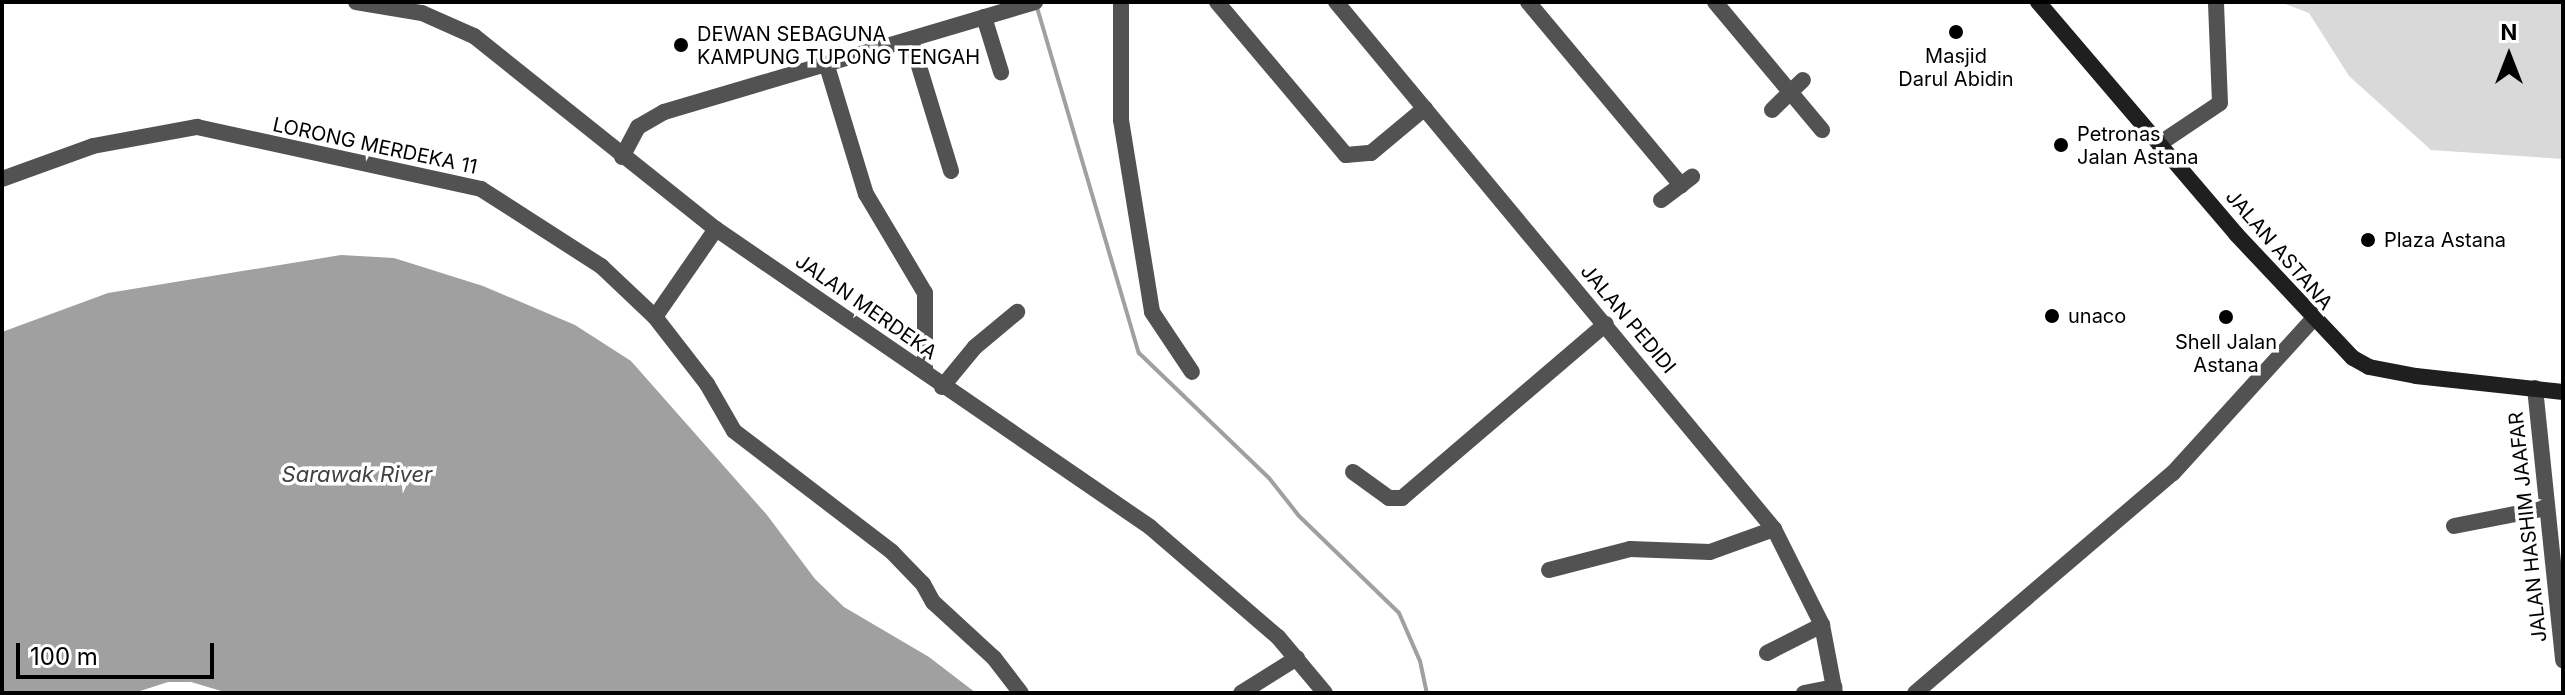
<!DOCTYPE html>
<html>
<head>
<meta charset="utf-8">
<style>
	body { margin:0 }
	#map { position:relative; width:2565px; height:695px; overflow:hidden; background:#fff; font-family:Inter,sans-serif }
	div>[style] { position:absolute }
	.green>* { inset:0; background:#d9d9d9 }
	.water>* { inset:0; background:#a0a0a0 }
	.stream>* { height:4px; margin:-2px; padding:0 2px; transform-origin:2px; border-radius:2px; background:#a0a0a0 }
	.minor>* { height:16px; margin:-8px; padding:0 8px; transform-origin:8px; border-radius:8px; background:#525252 }
	.tertiary>* { height:16px; margin:-8px; padding:0 8px; transform-origin:8px; border-radius:8px; background:#525252 }
	.secondary>* { height:16px; margin:-8px; padding:0 8px; transform-origin:8px; border-radius:8px; background:#1f1f1f }
	.dots>* { width:22px; height:22px; translate:-50% -50%; box-sizing:border-box; border:4px solid #fff; border-radius:50% }
	span { translate:-50% -50%; white-space:nowrap; text-align:center; line-height:1.15; -webkit-text-stroke:7px #fff; paint-order:stroke }
	.poi-label { font-size:20px; color:#000 }
	.left { translate:0 -50%; text-align:left }
	.street-label { font-size:20px; color:#000 }
	.water-label { font-size:22px; color:#414141; font-style:italic }
	.frame { position:absolute; inset:0; border:4px solid #000; pointer-events:none }
	.north { position:absolute; left:2469px; top:16px; width:80px; height:80px; -webkit-text-stroke:6px #fff; paint-order:stroke; rotate:0deg; font-size:22px; font-weight:700; line-height:32px; text-align:center; color:#000 }
	.north::after { content:''; display:block; margin:auto; width:28px; height:36px; background:#000; clip-path:polygon(50% 0,100% 100%,50% 72%,0 100%) }
	.scale { position:absolute; left:16px; top:643px; width:198px; height:36px; box-sizing:border-box; border:4px solid #000; border-top:0; padding-left:10px; font-size:24px; line-height:28px; white-space:nowrap; color:#000; -webkit-text-stroke:6px #fff; paint-order:stroke }
</style>
</head>
<body>
<div id="map">
	<div class="green">
		<i style="clip-path:polygon(2280px 2px,2563px 2px,2563px 159px,2431px 150px,2349px 76px,2309px 13px)"></i>
	</div>
	<div class="water">
		<i style="clip-path:polygon(341px 255px,394px 258px,483px 286px,575px 325px,631px 361px,767px 515px,815px 579px,844px 607px,929px 657px,976px 693px,228px 693px,191px 682px,168px 682px,134px 693px,2px 693px,2px 332px,108px 293px)"></i>
	</div>
	<div class="stream">
		<i style="left:1036px;top:4px;width:364px;rotate:73.6deg"></i>
		<i style="left:1139px;top:353px;width:180px;rotate:43.9deg"></i>
		<i style="left:1269px;top:478px;width:48px;rotate:51.7deg"></i>
		<i style="left:1299px;top:516px;width:139px;rotate:44.1deg"></i>
		<i style="left:1399px;top:613px;width:52px;rotate:66.4deg"></i>
		<i style="left:1420px;top:661px;width:33px;rotate:78deg"></i>
	</div>
	<div class="minor">
		<i style="left:1121px;top:2px;width:118px;rotate:90deg"></i>
		<i style="left:1121px;top:120px;width:194px;rotate:80.8deg"></i>
		<i style="left:1152px;top:312px;width:72px;rotate:56.3deg"></i>
		<i style="left:1217px;top:2px;width:200px;rotate:49.9deg"></i>
		<i style="left:1346px;top:155px;width:25px;rotate:-5deg"></i>
		<i style="left:1371px;top:153px;width:70px;rotate:-39.8deg"></i>
		<i style="left:1336px;top:2px;width:685px;rotate:50.27deg"></i>
		<i style="left:1774px;top:529px;width:107px;rotate:63.4deg"></i>
		<i style="left:1822px;top:625px;width:69px;rotate:79.2deg"></i>
		<i style="left:1528px;top:2px;width:239px;rotate:50.1deg"></i>
		<i style="left:1715px;top:2px;width:167px;rotate:50.1deg"></i>
		<i style="left:984px;top:17px;width:58px;rotate:72.8deg"></i>
		<i style="left:911px;top:40px;width:137px;rotate:73deg"></i>
		<i style="left:827px;top:66px;width:134px;rotate:73.1deg"></i>
		<i style="left:866px;top:194px;width:115px;rotate:59.2deg"></i>
		<i style="left:925px;top:293px;width:79px;rotate:90deg"></i>
		<i style="left:1772px;top:110px;width:43px;rotate:-44.1deg"></i>
		<i style="left:2159px;top:144px;width:73px;rotate:-33.9deg"></i>
		<i style="left:2220px;top:103px;width:101px;rotate:-92.3deg"></i>
		<i style="left:622px;top:157px;width:34px;rotate:-62deg"></i>
		<i style="left:638px;top:127px;width:30px;rotate:-30deg"></i>
		<i style="left:664px;top:112px;width:387px;rotate:-16.5deg"></i>
		<i style="left:2px;top:179px;width:97px;rotate:-19.9deg"></i>
		<i style="left:93px;top:146px;width:106px;rotate:-10.4deg"></i>
		<i style="left:197px;top:127px;width:291px;rotate:12.3deg"></i>
		<i style="left:481px;top:189px;width:143px;rotate:32.7deg"></i>
		<i style="left:601px;top:266px;width:74px;rotate:43.4deg"></i>
		<i style="left:655px;top:317px;width:85px;rotate:52.2deg"></i>
		<i style="left:707px;top:384px;width:54px;rotate:60.1deg"></i>
		<i style="left:734px;top:431px;width:199px;rotate:37.4deg"></i>
		<i style="left:892px;top:552px;width:45px;rotate:45.9deg"></i>
		<i style="left:923px;top:584px;width:21px;rotate:61deg"></i>
		<i style="left:933px;top:602px;width:83px;rotate:42.6deg"></i>
		<i style="left:994px;top:658px;width:44px;rotate:52.4deg"></i>
		<i style="left:1661px;top:200px;width:39px;rotate:-37deg"></i>
		<i style="left:655px;top:317px;width:107px;rotate:-55.3deg"></i>
		<i style="left:942px;top:387px;width:52px;rotate:-50.5deg"></i>
		<i style="left:975px;top:347px;width:55px;rotate:-39.8deg"></i>
		<i style="left:1353px;top:472px;width:44px;rotate:35.8deg"></i>
		<i style="left:1389px;top:498px;width:13px"></i>
		<i style="left:1402px;top:498px;width:268px;rotate:-40.5deg"></i>
		<i style="left:2454px;top:526px;width:94px;rotate:-11.1deg"></i>
		<i style="left:1549px;top:570px;width:84px;rotate:-14.5deg"></i>
		<i style="left:1630px;top:549px;width:80px;rotate:2.1deg"></i>
		<i style="left:1710px;top:552px;width:68px;rotate:-19.8deg"></i>
		<i style="left:1767px;top:653px;width:62px;rotate:-27deg"></i>
		<i style="left:1241px;top:693px;width:66px;rotate:-32deg"></i>
		<i style="left:1804px;top:693px;width:31px;rotate:-11deg"></i>
		<i style="left:1915px;top:693px;width:339px;rotate:-40.5deg"></i>
		<i style="left:2173px;top:473px;width:208px;rotate:-47.7deg"></i>
	</div>
	<div class="tertiary">
		<i style="left:356px;top:2px;width:67px;rotate:9.5deg"></i>
		<i style="left:422px;top:13px;width:57px;rotate:23.9deg"></i>
		<i style="left:474px;top:36px;width:310px;rotate:38.6deg"></i>
		<i style="left:716px;top:229px;width:526px;rotate:34.47deg"></i>
		<i style="left:1150px;top:527px;width:169px;rotate:40.7deg"></i>
		<i style="left:1278px;top:637px;width:73px;rotate:50deg"></i>
		<i style="left:2535px;top:388px;width:274px;rotate:84.1deg"></i>
	</div>
	<div class="secondary">
		<i style="left:2038px;top:2px;width:305px;rotate:49.5deg"></i>
		<i style="left:2236px;top:234px;width:170px;rotate:46.7deg"></i>
		<i style="left:2353px;top:358px;width:18px;rotate:29deg"></i>
		<i style="left:2369px;top:367px;width:48px;rotate:10.8deg"></i>
		<i style="left:2416px;top:376px;width:148px;rotate:6.2deg"></i>
	</div>
	<div class="dots">
		<i style="left:1956px;top:32px;background:#000"></i>
		<i style="left:681px;top:45px;background:#000"></i>
		<i style="left:2061px;top:145px;background:#000"></i>
		<i style="left:2368px;top:240px;background:#000"></i>
		<i style="left:2052px;top:316px;background:#000"></i>
		<i style="left:2226px;top:317px;background:#000"></i>
	</div>
	<div class="poi-label">
		<span class="left" style="left:697px;top:46px">DEWAN SEBAGUNA<br>KAMPUNG TUPONG TENGAH</span>
		<span style="left:1956px;top:68px">Masjid<br>Darul Abidin</span>
		<span class="left" style="left:2077px;top:146px">Petronas<br>Jalan Astana</span>
		<span class="left" style="left:2384px;top:240px">Plaza Astana</span>
		<span class="left" style="left:2068px;top:316px">unaco</span>
		<span style="left:2226px;top:354px">Shell Jalan<br>Astana</span>
	</div>
	<div class="street-label">
		<span style="left:375px;top:146px;rotate:12deg">LORONG MERDEKA 11</span>
		<span style="left:2279px;top:250px;rotate:49deg">JALAN ASTANA</span>
		<span style="left:866px;top:307px;rotate:35deg">JALAN MERDEKA</span>
		<span style="left:1628px;top:319px;rotate:50deg">JALAN PEDIDI</span>
		<span style="left:2528px;top:527px;rotate:-96deg">JALAN HASHIM JAAFAR</span>
	</div>
	<div class="water-label">
		<span style="left:357px;top:475px">Sarawak River</span>
	</div>
	<div class="frame"></div>
	<div class="north">N</div>
	<div class="scale">100 m</div>
</div>
</body>
</html>
